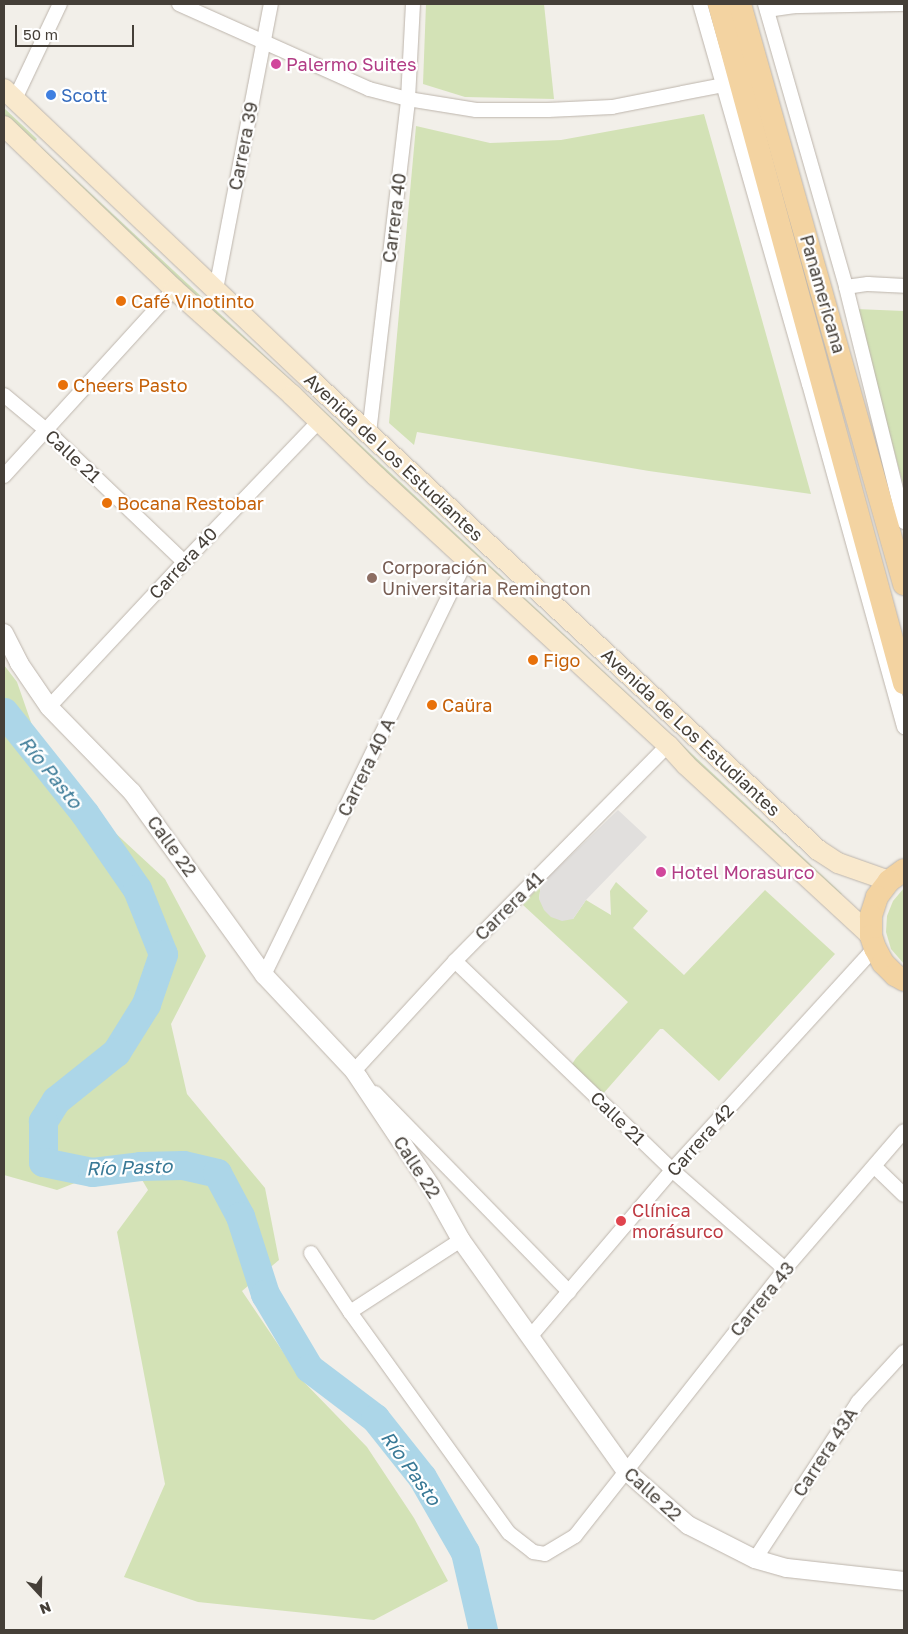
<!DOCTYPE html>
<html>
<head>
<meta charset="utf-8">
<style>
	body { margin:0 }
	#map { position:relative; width:908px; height:1634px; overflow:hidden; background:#f2efe9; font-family:"Golos Text",sans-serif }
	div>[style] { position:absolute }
	.green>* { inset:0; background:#d3e2b6; transform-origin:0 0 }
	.parking>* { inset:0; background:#e1dfdd }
	.river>* { height:29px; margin:-14.5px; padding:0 14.5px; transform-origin:14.5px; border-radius:14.5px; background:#acd6e8 }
	.roads { filter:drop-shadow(0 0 1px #bdb5ac) drop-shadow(0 0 1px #bdb5ac) }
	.minor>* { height:14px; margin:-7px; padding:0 7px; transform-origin:7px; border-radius:7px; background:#fff }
	.tertiary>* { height:18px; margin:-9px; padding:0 9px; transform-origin:9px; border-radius:9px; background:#fff }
	.secondary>* { height:20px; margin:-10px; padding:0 10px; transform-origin:10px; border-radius:10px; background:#f9e9cd }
	.primary>* { height:22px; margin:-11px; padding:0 11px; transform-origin:11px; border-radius:11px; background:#f3d3a1 }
	.dots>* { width:14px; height:14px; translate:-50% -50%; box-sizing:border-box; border:2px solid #fff; border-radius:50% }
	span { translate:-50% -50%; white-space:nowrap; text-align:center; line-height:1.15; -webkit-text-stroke:4.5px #fff; paint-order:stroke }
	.hotel-label { font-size:18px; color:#b23c85 }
	.left { translate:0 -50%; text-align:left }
	.shop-label { font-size:18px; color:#366cbe }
	.street-label { font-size:18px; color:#453f38 }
	.food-label { font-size:18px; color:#c56008 }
	.education-label { font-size:18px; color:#785e54 }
	.health-label { font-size:18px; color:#be3a42 }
	.water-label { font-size:19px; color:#397996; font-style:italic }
	.frame { position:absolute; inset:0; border:5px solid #453f38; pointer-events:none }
	.north { position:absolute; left:15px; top:1569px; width:50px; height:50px; -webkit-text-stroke:4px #fff; paint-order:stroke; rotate:159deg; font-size:14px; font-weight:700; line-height:20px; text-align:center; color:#453f38 }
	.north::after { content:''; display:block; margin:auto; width:18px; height:22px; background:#453f38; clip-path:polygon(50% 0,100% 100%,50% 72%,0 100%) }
	.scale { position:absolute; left:15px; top:25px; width:119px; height:22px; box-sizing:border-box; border:2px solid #453f38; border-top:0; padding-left:6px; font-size:15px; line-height:18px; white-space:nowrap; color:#453f38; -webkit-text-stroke:4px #fff; paint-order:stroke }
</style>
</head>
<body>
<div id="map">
	<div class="green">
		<i style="clip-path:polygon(426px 4px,544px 4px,554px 99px,465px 97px,423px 84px)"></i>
		<i style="clip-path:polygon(4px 108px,37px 139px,26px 154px,4px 133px)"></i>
		<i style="clip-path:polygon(704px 114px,811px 494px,649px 471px,417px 432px,414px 445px,389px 423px,416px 126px,490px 143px,561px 140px)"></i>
		<i style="left:41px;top:147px;width:1095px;height:15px;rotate:43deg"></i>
		<i style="clip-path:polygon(856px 309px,904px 311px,904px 484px,903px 484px)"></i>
		<i style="clip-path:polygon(4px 665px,17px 682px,41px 751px,111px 829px,165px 879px,206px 956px,171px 1024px,187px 1094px,265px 1188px,279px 1260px,242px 1291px,302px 1380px,367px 1447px,414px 1518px,448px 1581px,374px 1620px,198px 1602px,124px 1577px,165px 1484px,117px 1232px,148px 1190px,131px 1161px,57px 1190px,4px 1175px)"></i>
		<i style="clip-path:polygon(616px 882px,648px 911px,633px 928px,684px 975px,765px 890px,835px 954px,719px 1081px,663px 1029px,660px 1029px,602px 1095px,570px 1067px,576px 1058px,628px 1002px,523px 905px,541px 884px,539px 899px,573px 919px,586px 900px,611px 915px,610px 891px)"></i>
		<i style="clip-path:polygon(904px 888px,904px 964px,891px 949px,886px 932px,887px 916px,893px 901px)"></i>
	</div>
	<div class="parking">
		<i style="clip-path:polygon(618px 810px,647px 837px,586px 900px,573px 919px,562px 921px,551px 917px,544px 910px,539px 899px,541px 884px)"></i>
	</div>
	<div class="river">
		<i style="left:4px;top:712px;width:130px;rotate:51.5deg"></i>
		<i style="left:85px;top:814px;width:91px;rotate:55.3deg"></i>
		<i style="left:137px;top:889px;width:70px;rotate:68.2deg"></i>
		<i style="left:163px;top:954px;width:53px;rotate:108.8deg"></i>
		<i style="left:146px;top:1004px;width:57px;rotate:122deg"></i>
		<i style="left:116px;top:1052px;width:77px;rotate:141.3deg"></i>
		<i style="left:56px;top:1100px;width:25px;rotate:122deg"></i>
		<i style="left:43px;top:1121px;width:41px;rotate:90deg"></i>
		<i style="left:43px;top:1162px;width:50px;rotate:11.5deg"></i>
		<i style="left:92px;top:1172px;width:48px;rotate:-7.1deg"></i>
		<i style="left:140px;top:1166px;width:43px;rotate:-1.3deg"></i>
		<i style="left:183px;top:1165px;width:35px;rotate:13deg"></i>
		<i style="left:217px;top:1173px;width:49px;rotate:61.9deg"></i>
		<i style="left:240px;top:1216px;width:82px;rotate:72.2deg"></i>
		<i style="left:265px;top:1294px;width:86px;rotate:59.3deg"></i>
		<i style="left:309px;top:1368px;width:83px;rotate:37.1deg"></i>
		<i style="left:375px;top:1418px;width:75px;rotate:51.5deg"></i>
		<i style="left:422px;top:1477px;width:86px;rotate:60.2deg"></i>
		<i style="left:465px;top:1552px;width:80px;rotate:77deg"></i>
	</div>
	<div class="roads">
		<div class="minor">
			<i style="left:179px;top:4px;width:208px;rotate:24.1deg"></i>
			<i style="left:369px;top:89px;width:40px;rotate:14.4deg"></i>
			<i style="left:408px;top:99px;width:69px;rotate:9.2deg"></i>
			<i style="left:476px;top:110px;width:72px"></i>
			<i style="left:548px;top:110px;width:64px;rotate:-2.7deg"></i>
			<i style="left:612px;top:107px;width:113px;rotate:-11.2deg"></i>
			<i style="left:700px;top:4px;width:395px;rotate:74deg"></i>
			<i style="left:809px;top:384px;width:356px;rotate:74.5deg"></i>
			<i style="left:765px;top:4px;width:294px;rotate:74deg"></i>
			<i style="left:846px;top:287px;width:242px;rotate:76.1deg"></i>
			<i style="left:767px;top:10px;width:28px;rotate:-8deg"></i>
			<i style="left:795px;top:6px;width:109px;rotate:-1.1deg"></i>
			<i style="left:15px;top:99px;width:105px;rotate:-64.7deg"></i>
			<i style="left:846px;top:287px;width:22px;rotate:-8deg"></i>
			<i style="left:868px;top:284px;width:36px;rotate:3deg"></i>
			<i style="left:216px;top:289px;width:290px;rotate:-79.1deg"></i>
			<i style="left:4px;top:395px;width:53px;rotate:39.7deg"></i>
			<i style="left:45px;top:429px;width:192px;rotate:43.7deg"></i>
			<i style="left:369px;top:433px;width:336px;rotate:-83.3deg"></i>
			<i style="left:408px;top:99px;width:95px;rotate:-87deg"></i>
			<i style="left:4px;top:476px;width:253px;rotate:-47.7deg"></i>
			<i style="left:49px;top:707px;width:198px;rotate:-47deg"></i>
			<i style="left:184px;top:562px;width:197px;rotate:-46.2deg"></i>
			<i style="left:455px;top:961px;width:301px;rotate:43.9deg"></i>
			<i style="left:672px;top:1170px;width:150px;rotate:41.2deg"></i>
			<i style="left:264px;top:975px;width:463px;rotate:-64deg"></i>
			<i style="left:361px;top:1078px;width:10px;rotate:-135deg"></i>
			<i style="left:354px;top:1071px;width:149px;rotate:-47.4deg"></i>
			<i style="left:455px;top:961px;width:303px;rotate:-45.4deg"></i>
			<i style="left:375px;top:1093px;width:278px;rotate:45.7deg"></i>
			<i style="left:875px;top:1167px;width:40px;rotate:44deg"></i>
			<i style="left:311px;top:1253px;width:71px;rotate:56.5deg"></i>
			<i style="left:350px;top:1312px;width:272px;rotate:54.3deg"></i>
			<i style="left:509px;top:1533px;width:31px;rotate:38deg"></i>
			<i style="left:533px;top:1552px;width:12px;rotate:9deg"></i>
			<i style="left:545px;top:1554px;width:35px;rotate:-31deg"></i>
			<i style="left:575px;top:1536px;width:340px;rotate:-51.8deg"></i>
			<i style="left:785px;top:1269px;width:182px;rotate:-49.2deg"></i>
			<i style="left:350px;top:1312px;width:132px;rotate:-33deg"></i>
			<i style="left:530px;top:1337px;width:219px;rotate:-49.6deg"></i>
			<i style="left:672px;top:1170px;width:301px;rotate:-47.6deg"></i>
			<i style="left:755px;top:1559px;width:188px;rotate:-56.7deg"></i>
			<i style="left:858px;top:1402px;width:68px;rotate:-47.4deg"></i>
		</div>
		<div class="tertiary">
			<i style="left:4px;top:633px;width:34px;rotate:63deg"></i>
			<i style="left:19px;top:663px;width:53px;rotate:55.7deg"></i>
			<i style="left:49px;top:707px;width:119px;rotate:45.7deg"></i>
			<i style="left:132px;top:792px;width:226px;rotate:54.2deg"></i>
			<i style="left:264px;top:975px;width:132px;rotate:46.8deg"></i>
			<i style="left:354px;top:1071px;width:141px;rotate:56.3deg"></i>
			<i style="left:432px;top:1188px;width:60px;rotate:60.9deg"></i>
			<i style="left:461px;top:1240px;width:282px;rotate:54.5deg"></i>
			<i style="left:625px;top:1470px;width:84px;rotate:41.1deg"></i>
			<i style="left:688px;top:1525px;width:75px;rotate:26.9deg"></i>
			<i style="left:755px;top:1559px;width:33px;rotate:16deg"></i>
			<i style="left:787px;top:1568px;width:118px;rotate:6.3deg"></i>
		</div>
		<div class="secondary">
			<i style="left:4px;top:89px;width:426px;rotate:43.5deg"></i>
			<i style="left:313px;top:382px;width:689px;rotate:42.82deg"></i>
			<i style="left:818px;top:850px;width:24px;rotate:33deg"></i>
			<i style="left:838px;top:863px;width:54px;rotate:19.4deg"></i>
			<i style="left:4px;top:126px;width:236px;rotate:43.8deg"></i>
			<i style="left:174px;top:289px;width:159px;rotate:41.9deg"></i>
			<i style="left:292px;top:395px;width:117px;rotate:44deg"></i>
			<i style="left:376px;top:476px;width:397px;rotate:42.7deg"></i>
			<i style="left:668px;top:745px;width:27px;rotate:48deg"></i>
			<i style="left:686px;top:765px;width:252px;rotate:42.7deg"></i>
		</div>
		<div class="primary">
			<i style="left:719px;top:4px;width:704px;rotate:74.76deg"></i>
			<i style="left:740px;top:4px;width:603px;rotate:74.21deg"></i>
			<i style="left:904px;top:870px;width:19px;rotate:144deg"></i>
			<i style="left:889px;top:881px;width:20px;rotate:127deg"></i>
			<i style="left:877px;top:897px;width:20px;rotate:108deg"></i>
			<i style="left:871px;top:916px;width:20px;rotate:90deg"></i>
			<i style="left:871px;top:936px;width:13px;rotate:72deg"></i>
			<i style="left:875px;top:948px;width:17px;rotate:62deg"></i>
			<i style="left:883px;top:963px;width:17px;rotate:45deg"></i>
			<i style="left:895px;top:975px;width:10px;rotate:29deg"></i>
		</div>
	</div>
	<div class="dots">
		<i style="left:276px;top:64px;background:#d1479c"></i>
		<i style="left:51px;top:95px;background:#3f7fe0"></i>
		<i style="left:121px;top:301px;background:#e8710a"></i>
		<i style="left:63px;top:385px;background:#e8710a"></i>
		<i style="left:107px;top:503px;background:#e8710a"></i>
		<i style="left:372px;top:578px;background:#8d6e63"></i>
		<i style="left:533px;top:660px;background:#e8710a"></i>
		<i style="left:432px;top:705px;background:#e8710a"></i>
		<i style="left:661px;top:872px;background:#d1479c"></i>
		<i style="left:621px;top:1221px;background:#e0444e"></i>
	</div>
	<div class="hotel-label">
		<span class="left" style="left:286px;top:64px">Palermo Suites</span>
		<span class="left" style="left:671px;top:872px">Hotel Morasurco</span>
	</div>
	<div class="shop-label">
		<span class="left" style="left:61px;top:95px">Scott</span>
	</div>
	<div class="street-label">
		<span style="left:243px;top:146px;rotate:-79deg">Carrera 39</span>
		<span style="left:394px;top:218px;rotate:-83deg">Carrera 40</span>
		<span style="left:823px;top:294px;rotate:74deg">Panamericana</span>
		<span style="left:73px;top:456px;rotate:43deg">Calle 21</span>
		<span style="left:394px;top:457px;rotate:43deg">Avenida de Los Estudiantes</span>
		<span style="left:183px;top:563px;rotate:-47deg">Carrera 40</span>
		<span style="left:691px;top:732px;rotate:43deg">Avenida de Los Estudiantes</span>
		<span style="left:366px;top:767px;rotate:-64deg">Carrera 40 A</span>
		<span style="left:172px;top:846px;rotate:54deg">Calle 22</span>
		<span style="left:509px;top:906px;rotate:-45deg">Carrera 41</span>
		<span style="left:618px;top:1118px;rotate:44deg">Calle 21</span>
		<span style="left:700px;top:1140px;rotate:-48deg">Carrera 42</span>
		<span style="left:417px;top:1167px;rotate:57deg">Calle 22</span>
		<span style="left:762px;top:1299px;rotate:-51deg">Carrera 43</span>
		<span style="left:825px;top:1452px;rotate:-57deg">Carrera 43A</span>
		<span style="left:653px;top:1494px;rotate:42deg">Calle 22</span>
	</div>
	<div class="food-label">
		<span class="left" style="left:131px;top:301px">Café Vinotinto</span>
		<span class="left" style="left:73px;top:385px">Cheers Pasto</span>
		<span class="left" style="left:117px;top:503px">Bocana Restobar</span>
		<span class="left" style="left:543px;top:660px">Figo</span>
		<span class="left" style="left:442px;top:705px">Caüra</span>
	</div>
	<div class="education-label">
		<span class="left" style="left:382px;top:578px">Corporación<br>Universitaria Remington</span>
	</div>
	<div class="health-label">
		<span class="left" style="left:632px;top:1221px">Clínica<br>morásurco</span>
	</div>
	<div class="water-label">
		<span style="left:51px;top:772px;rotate:51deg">Río Pasto</span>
		<span style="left:129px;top:1167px;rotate:-2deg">Río Pasto</span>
		<span style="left:411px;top:1468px;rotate:54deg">Río Pasto</span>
	</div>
	<div class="frame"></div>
	<div class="north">N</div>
	<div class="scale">50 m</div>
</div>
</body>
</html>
